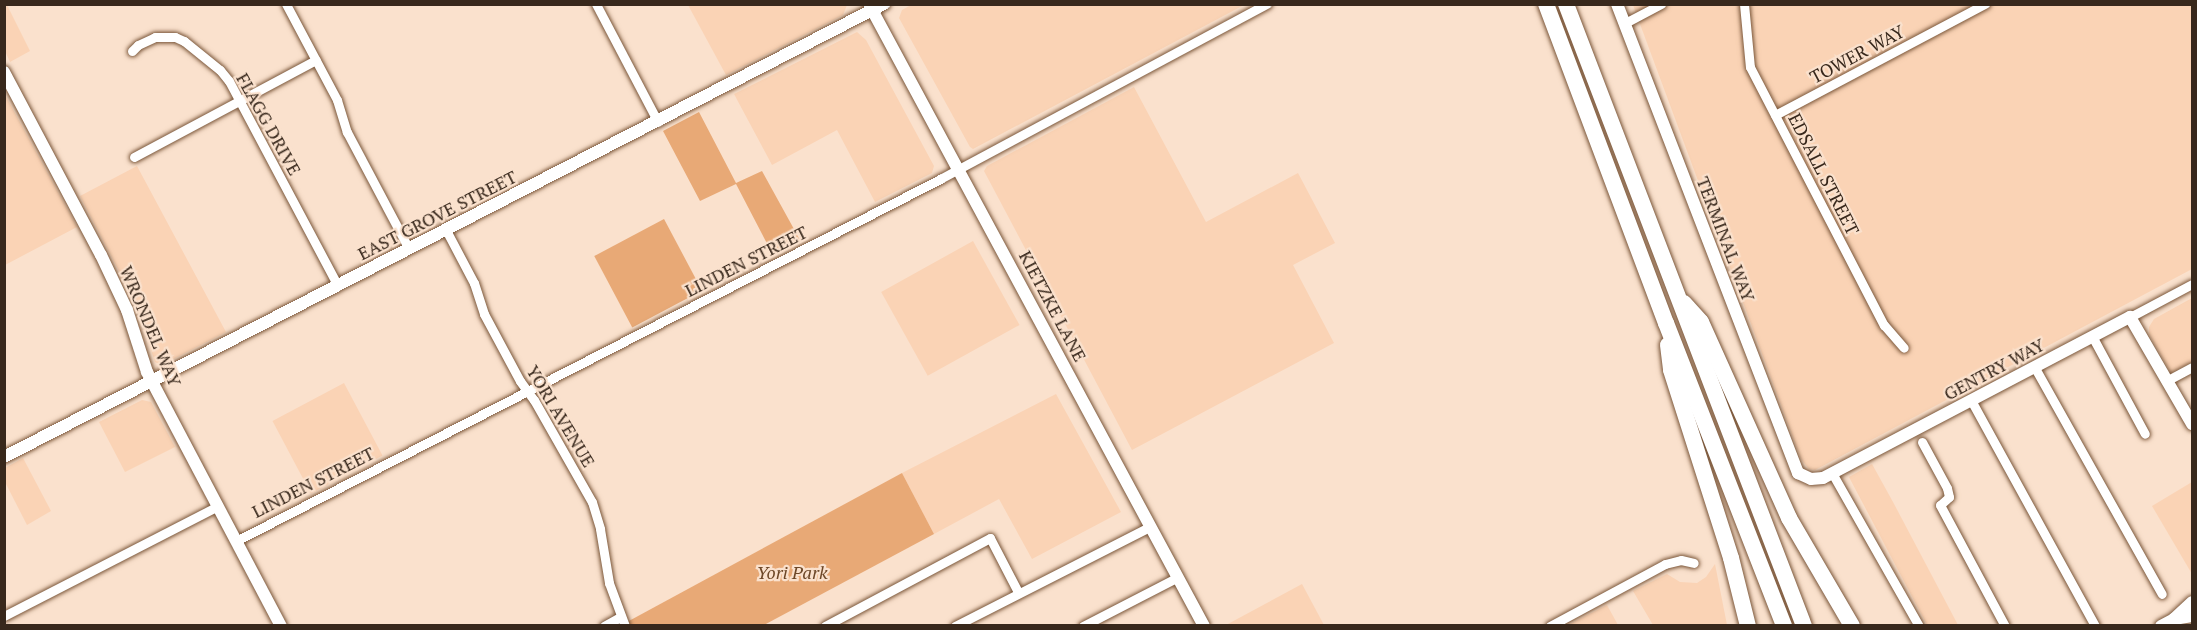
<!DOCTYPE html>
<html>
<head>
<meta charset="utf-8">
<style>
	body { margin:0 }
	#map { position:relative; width:2197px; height:630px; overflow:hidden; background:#fae1cd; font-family:"PT Serif",serif }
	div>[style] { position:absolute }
	.built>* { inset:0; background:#fad3b5; transform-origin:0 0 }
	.green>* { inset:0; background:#e8a976; transform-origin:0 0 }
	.roads { filter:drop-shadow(0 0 2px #7a5639) drop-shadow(0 0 2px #7a5639) }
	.street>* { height:9px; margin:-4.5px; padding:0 4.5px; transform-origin:4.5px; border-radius:4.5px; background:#fff }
	.secondary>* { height:12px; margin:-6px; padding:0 6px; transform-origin:6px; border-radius:6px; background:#fff }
	.highway>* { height:16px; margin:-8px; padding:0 8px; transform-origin:8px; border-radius:8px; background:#fff }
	span { translate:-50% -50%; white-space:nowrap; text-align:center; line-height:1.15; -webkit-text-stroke:4.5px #fae1cd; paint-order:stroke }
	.street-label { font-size:18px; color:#38281c }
	.park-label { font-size:18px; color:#6d4727; font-style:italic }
	.frame { position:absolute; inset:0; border:6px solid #38281c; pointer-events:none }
</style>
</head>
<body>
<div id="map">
	<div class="built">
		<i style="clip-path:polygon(4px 5px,7px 5px,30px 51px,10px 62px,5px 51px)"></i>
		<i style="clip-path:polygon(847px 5px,843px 15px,726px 75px,688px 5px)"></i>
		<i style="clip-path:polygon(911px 5px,911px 4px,1244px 5px,973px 149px,970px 147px,899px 18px,902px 10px)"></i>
		<i style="clip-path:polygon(1633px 5px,2192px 5px,2192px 269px,1815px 470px,1809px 469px,1801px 459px)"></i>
		<i style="clip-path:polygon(857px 32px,866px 40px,934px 166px,932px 173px,875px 202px,837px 130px,772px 165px,734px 94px)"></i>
		<i style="clip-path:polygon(1134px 87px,1206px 222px,1298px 173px,1335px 243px,1293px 265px,1334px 343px,1132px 450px,984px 171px,987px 166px)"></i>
		<i style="clip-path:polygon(4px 93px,77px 227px,5px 265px,4px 265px)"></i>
		<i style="clip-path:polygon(137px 166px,226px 332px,162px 365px,155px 362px,135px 302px,80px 196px)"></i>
		<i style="left:973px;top:241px;width:96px;height:105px;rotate:61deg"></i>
		<i style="clip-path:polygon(2192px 298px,2192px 362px,2171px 373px,2149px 334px,2149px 327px,2154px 319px)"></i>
		<i style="left:344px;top:383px;width:82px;height:81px;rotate:62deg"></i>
		<i style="clip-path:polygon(1056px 394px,1121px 512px,1032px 559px,999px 499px,934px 534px,902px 473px)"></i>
		<i style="clip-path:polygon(142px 400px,151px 402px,175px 447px,125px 472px,99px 422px)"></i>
		<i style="clip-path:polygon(23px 458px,51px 511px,27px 525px,5px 482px,5px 468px)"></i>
		<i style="clip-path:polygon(1872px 464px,1893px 502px,1958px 625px,1927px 625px,1849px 477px)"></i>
		<i style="clip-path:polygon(2192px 482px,2192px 574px,2152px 506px)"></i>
		<i style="clip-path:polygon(1715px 564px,1727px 625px,1653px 625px,1633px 591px,1667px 574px,1680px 582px,1697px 583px,1706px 577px)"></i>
		<i style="clip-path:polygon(1302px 584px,1324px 625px,1226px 625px)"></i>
		<i style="clip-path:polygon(1607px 605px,1618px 625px,1568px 625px)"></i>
	</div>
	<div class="green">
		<i style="clip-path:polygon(699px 112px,736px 183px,762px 171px,800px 240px,773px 255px,736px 184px,700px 201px,663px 131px)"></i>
		<i style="left:664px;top:219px;width:81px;height:79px;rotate:62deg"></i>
		<i style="clip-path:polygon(902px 473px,934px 534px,764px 625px,629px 626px,627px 622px)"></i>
	</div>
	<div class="roads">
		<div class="street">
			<i style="left:286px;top:4px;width:109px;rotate:62deg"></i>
			<i style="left:337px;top:100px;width:34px;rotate:73deg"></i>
			<i style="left:347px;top:132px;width:132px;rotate:62.1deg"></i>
			<i style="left:596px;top:4px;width:133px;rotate:62.3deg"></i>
			<i style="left:1744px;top:4px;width:63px;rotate:84.6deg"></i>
			<i style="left:1750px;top:67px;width:291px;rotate:62.6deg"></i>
			<i style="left:1884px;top:325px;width:30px;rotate:49deg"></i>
			<i style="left:1625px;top:23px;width:41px;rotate:-27.8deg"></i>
			<i style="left:132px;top:51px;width:8px;rotate:-45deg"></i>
			<i style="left:138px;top:45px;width:19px;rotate:-25deg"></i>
			<i style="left:155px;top:37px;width:20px"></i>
			<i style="left:175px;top:37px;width:10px;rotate:24deg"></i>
			<i style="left:184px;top:41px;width:46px;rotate:38.9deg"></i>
			<i style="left:220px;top:70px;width:14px;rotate:51deg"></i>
			<i style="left:229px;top:81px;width:232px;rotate:62deg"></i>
			<i style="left:1775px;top:115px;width:238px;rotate:-27.9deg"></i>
			<i style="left:134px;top:157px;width:206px;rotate:-28.1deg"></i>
			<i style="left:446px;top:230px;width:60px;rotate:62.2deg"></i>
			<i style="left:474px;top:283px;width:33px;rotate:72deg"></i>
			<i style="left:484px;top:314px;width:76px;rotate:61.8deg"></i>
			<i style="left:520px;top:381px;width:24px;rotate:54deg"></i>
			<i style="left:534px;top:400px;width:117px;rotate:60.4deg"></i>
			<i style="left:592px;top:502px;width:28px;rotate:73deg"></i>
			<i style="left:600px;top:529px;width:55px;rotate:80.5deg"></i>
			<i style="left:609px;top:583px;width:46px;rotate:69.6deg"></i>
			<i style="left:2130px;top:317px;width:70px;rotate:-28deg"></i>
			<i style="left:2092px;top:336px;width:111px;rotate:61.6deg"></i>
			<i style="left:2035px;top:368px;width:259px;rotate:60.7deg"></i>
			<i style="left:2168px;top:380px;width:27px;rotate:-28deg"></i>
			<i style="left:1972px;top:402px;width:256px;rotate:61.2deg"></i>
			<i style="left:1922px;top:442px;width:52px;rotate:61.5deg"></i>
			<i style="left:1947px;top:488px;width:9px;rotate:77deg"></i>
			<i style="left:1949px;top:497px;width:12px;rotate:138deg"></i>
			<i style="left:1940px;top:505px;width:137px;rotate:61.8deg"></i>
			<i style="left:1832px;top:473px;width:176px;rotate:60.4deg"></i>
			<i style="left:236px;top:541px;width:792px;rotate:-27.21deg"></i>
			<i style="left:940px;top:179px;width:371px;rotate:-28.2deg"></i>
			<i style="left:4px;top:616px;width:241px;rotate:-27.2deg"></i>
			<i style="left:604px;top:626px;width:18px;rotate:-29deg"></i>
			<i style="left:825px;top:626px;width:187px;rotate:-28.1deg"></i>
			<i style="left:990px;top:538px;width:61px;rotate:62.6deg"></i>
			<i style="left:955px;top:626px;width:220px;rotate:-27deg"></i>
			<i style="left:1083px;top:626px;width:107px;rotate:-27.3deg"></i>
			<i style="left:1550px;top:626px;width:131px;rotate:-28.3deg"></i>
			<i style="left:1665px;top:564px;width:16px;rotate:-14deg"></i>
			<i style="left:1681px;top:560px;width:13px;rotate:13deg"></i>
		</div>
		<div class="secondary">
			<i style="left:1617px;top:4px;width:503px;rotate:68.9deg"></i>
			<i style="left:1798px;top:473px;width:14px;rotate:25deg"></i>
			<i style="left:1811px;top:479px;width:12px;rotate:-5deg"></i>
			<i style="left:1823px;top:478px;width:347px;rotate:-27.7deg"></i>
			<i style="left:2130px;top:317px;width:124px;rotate:59.9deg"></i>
			<i style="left:870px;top:6px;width:704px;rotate:61.69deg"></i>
			<i style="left:4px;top:72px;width:207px;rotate:62.1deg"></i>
			<i style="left:101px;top:255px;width:61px;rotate:64.7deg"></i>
			<i style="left:127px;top:310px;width:65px;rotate:72.1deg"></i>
			<i style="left:147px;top:372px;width:287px;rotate:62.2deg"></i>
			<i style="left:4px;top:457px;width:990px;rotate:-27.24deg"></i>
			<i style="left:2174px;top:619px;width:25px;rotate:-43deg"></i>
			<i style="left:2161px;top:626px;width:15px;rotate:-28deg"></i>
			<i style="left:2174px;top:619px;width:18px;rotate:-9deg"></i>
		</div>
		<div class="highway">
			<i style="left:1546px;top:4px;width:341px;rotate:69.4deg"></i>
			<i style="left:1666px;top:323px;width:325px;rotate:68.7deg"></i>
			<i style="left:1566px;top:4px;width:666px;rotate:69.06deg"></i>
			<i style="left:1684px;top:303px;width:25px;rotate:48deg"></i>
			<i style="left:1701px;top:322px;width:215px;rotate:65.8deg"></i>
			<i style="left:1789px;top:518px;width:125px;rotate:59.7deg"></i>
			<i style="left:1668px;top:345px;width:25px;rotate:83deg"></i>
			<i style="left:1671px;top:370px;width:197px;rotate:72.3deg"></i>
			<i style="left:1731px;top:558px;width:70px;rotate:76deg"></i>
		</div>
	</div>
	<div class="street-label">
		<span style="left:1857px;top:54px;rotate:-28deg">TOWER WAY</span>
		<span style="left:269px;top:124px;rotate:61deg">FLAGG DRIVE</span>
		<span style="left:1824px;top:174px;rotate:63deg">EDSALL STREET</span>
		<span style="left:437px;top:215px;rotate:-27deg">EAST GROVE STREET</span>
		<span style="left:1726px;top:239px;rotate:69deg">TERMINAL WAY</span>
		<span style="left:746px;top:261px;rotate:-27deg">LINDEN STREET</span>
		<span style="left:1053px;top:306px;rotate:62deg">KIETZKE LANE</span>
		<span style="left:151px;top:326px;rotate:67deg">WRONDEL WAY</span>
		<span style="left:1994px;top:369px;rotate:-28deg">GENTRY WAY</span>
		<span style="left:561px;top:416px;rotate:59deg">YORI AVENUE</span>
		<span style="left:313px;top:482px;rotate:-27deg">LINDEN STREET</span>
	</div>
	<div class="park-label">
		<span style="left:792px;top:572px">Yori Park</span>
	</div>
	<div class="frame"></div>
</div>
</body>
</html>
